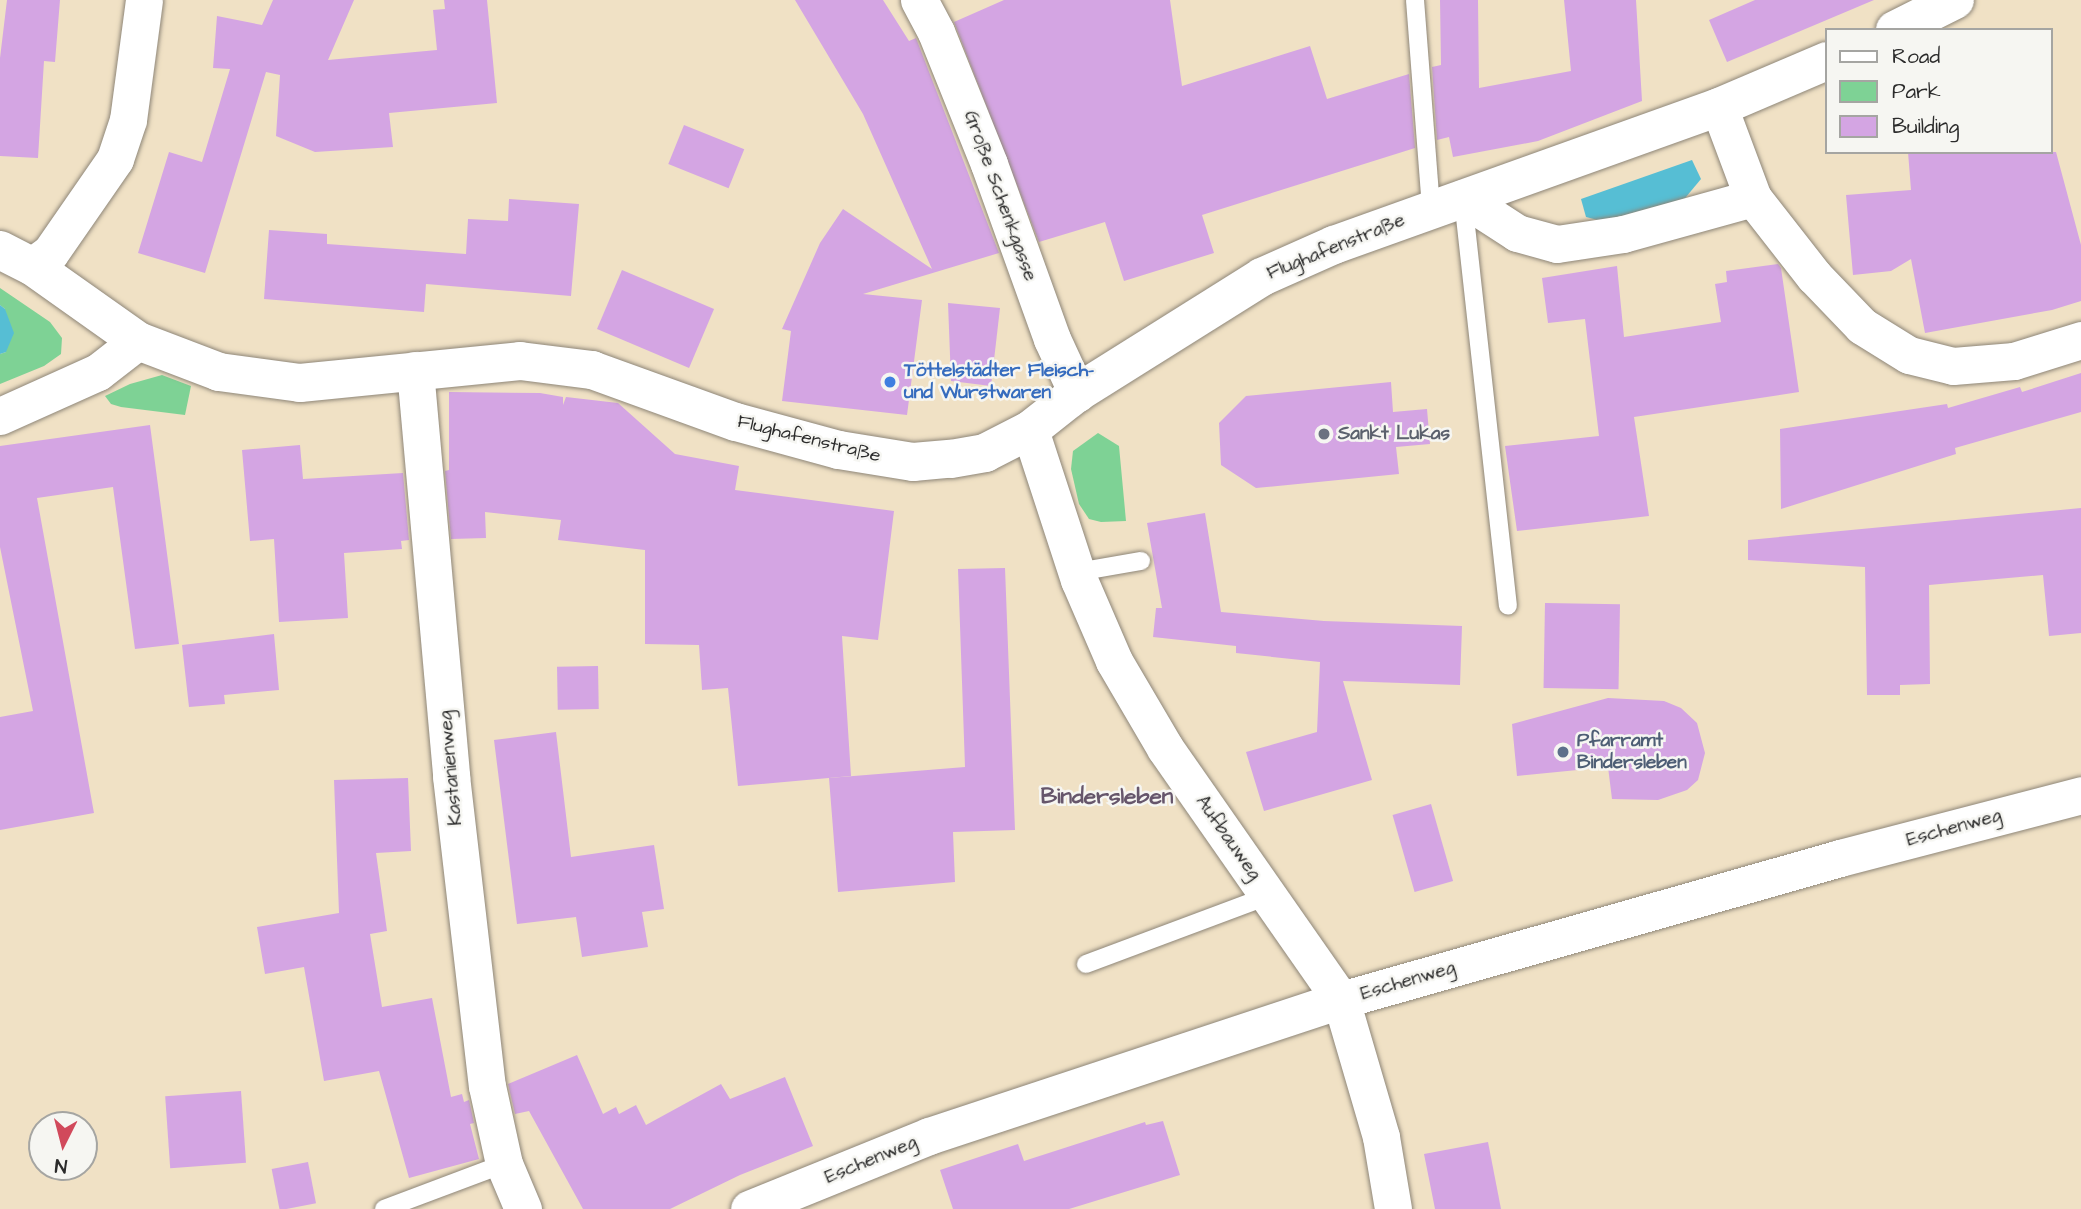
<!DOCTYPE html>
<html>
<head>
<meta charset="utf-8">
<style>
	body { margin:0 }
	#map { position:relative; width:2081px; height:1209px; overflow:hidden; background:#f0e1c5; font-family:"Architects Daughter",sans-serif }
	div>[style] { position:absolute }
	.green>* { inset:0; background:#7ed295 }
	.water>* { inset:0; background:#56bed4 }
	.building>* { inset:0; background:#d4a5e3; transform-origin:0 0 }
	.roads { filter:drop-shadow(0 0 2px #8e8678) drop-shadow(0 0 2px #8e8678) }
	.lane>* { height:18px; margin:-9px; padding:0 9px; transform-origin:9px; border-radius:9px; background:#fff }
	.street>* { height:37px; margin:-18.5px; padding:0 18.5px; transform-origin:18.5px; border-radius:18.5px; background:#fff }
	.secondary>* { height:38px; margin:-19px; padding:0 19px; transform-origin:19px; border-radius:19px; background:#fff }
	.dots>* { width:19px; height:19px; translate:-50% -50%; box-sizing:border-box; border:4px solid #f6f6f2; border-radius:50% }
	span { translate:-50% -50%; white-space:nowrap; text-align:center; line-height:1.15; -webkit-text-stroke:5px #f6f6f2; paint-order:stroke }
	.street-label { font-size:19px; color:#2b2b2b }
	.shop-label { font-size:19px; color:#366cbe; font-weight:700 }
	.left { translate:0 -50%; text-align:left }
	.worship-label { font-size:19px; color:#5b616d; font-weight:700 }
	.service-label { font-size:19px; color:#4e5e75; font-weight:700 }
	.quarter-label { font-size:23px; color:#66566b; font-weight:700 }
	.legend { position:absolute; left:1825px; top:28px; width:228px; height:126px; box-sizing:border-box; background:#f6f6f2; border:2px solid #a5a5a2; margin:0; padding:9px 12px; list-style:none; font-size:21px; color:#2b2b2b }
	.legend li { display:flex; align-items:center; gap:14px; height:35px }
	.legend b { width:35px; border:2px solid #a5a5a2 }
	.north { position:absolute; left:28px; top:1111px; width:70px; height:70px; box-sizing:border-box; background:#f6f6f2; border:2px solid #a5a5a2; border-radius:50%; rotate:186deg; font-size:19px; font-weight:700; line-height:28px; text-align:center; color:#2b2b2b }
	.north::after { content:''; display:block; margin:auto; width:24px; height:32px; background:#d1495b; clip-path:polygon(50% 0,100% 100%,50% 72%,0 100%) }
</style>
</head>
<body>
<div id="map">
	<div class="green">
		<i style="clip-path:polygon(0 288px,50px 322px,62px 338px,61px 354px,44px 366px,0 384px,0 354px,6px 352px,5px 309px,0 305px)"></i>
		<i style="clip-path:polygon(162px 375px,191px 386px,185px 415px,121px 407px,111px 404px,105px 396px,130px 384px)"></i>
		<i style="clip-path:polygon(1098px 433px,1119px 446px,1126px 521px,1101px 522px,1089px 519px,1079px 504px,1071px 469px,1073px 451px)"></i>
	</div>
	<div class="water">
		<i style="clip-path:polygon(1692px 160px,1701px 179px,1681px 203px,1617px 225px,1586px 217px,1581px 199px)"></i>
		<i style="clip-path:polygon(0 305px,5px 309px,14px 333px,6px 352px,0 354px)"></i>
	</div>
	<div class="building">
		<i style="clip-path:polygon(7px 0,60px 0,55px 62px,44px 61px,38px 158px,0 156px,0 58px)"></i>
		<i style="clip-path:polygon(273px 0,354px 0,328px 60px,437px 50px,433px 10px,445px 9px,444px 0,487px 0,497px 103px,389px 113px,393px 147px,315px 152px,276px 136px,280px 75px,266px 72px,205px 273px,138px 253px,169px 152px,202px 162px,230px 69px,213px 68px,217px 16px,262px 25px)"></i>
		<i style="clip-path:polygon(795px 0,883px 0,909px 41px,916px 38px,999px 253px,863px 294px,922px 300px,907px 415px,782px 401px,791px 331px,782px 329px,820px 243px,843px 209px,932px 269px,863px 114px)"></i>
		<i style="clip-path:polygon(1004px 0,1170px 0,1182px 86px,1310px 46px,1327px 99px,1409px 74px,1415px 148px,1202px 215px,1214px 253px,1124px 281px,1105px 222px,1039px 242px,954px 22px)"></i>
		<i style="clip-path:polygon(1440px 0,1478px 0,1479px 88px,1571px 71px,1564px 0,1636px 0,1642px 101px,1538px 141px,1453px 157px,1449px 137px,1437px 140px,1432px 67px,1441px 65px)"></i>
		<i style="clip-path:polygon(1755px 0,1874px 0,1727px 62px,1709px 20px)"></i>
		<i style="left:684px;top:125px;width:65px;height:42px;rotate:22deg"></i>
		<i style="clip-path:polygon(1908px 152px,2056px 152px,2081px 245px,2081px 301px,2052px 310px,1925px 333px,1911px 259px,1891px 271px,1853px 275px,1846px 195px,1911px 190px)"></i>
		<i style="clip-path:polygon(509px 199px,579px 204px,571px 296px,426px 284px,424px 312px,264px 299px,269px 230px,327px 234px,327px 244px,466px 254px,468px 219px,508px 221px)"></i>
		<i style="clip-path:polygon(1778px 264px,1781px 268px,1799px 392px,1634px 417px,1649px 516px,1517px 531px,1505px 446px,1599px 436px,1585px 319px,1548px 323px,1542px 278px,1617px 266px,1624px 337px,1721px 322px,1715px 284px,1727px 282px,1726px 271px)"></i>
		<i style="left:622px;top:270px;width:100px;height:64px;rotate:23deg"></i>
		<i style="clip-path:polygon(948px 303px,1000px 308px,991px 386px,951px 381px)"></i>
		<i style="clip-path:polygon(2081px 373px,2081px 412px,1955px 448px,1956px 454px,1781px 509px,1780px 429px,1947px 404px,1948px 408px,2020px 387px,2022px 392px)"></i>
		<i style="clip-path:polygon(1391px 382px,1393px 412px,1427px 409px,1430px 444px,1396px 447px,1399px 474px,1256px 488px,1221px 465px,1219px 423px,1246px 396px)"></i>
		<i style="clip-path:polygon(449px 392px,540px 393px,563px 397px,563px 405px,566px 397px,618px 403px,675px 454px,739px 466px,735px 490px,894px 511px,878px 640px,842px 636px,851px 776px,738px 786px,728px 688px,702px 690px,699px 645px,645px 644px,645px 550px,558px 540px,561px 520px,485px 512px,486px 538px,451px 539px,445px 471px,449px 470px)"></i>
		<i style="clip-path:polygon(150px 425px,179px 644px,135px 649px,113px 487px,37px 498px,94px 813px,0 830px,0 717px,33px 711px,0 547px,0 446px)"></i>
		<i style="clip-path:polygon(300px 445px,303px 479px,403px 473px,409px 540px,401px 541px,402px 549px,344px 553px,348px 618px,279px 622px,274px 539px,250px 541px,242px 450px)"></i>
		<i style="clip-path:polygon(2081px 508px,2081px 633px,2049px 636px,2043px 575px,1929px 585px,1930px 684px,1900px 685px,1900px 695px,1867px 695px,1865px 567px,1748px 560px,1748px 540px)"></i>
		<i style="clip-path:polygon(1205px 513px,1221px 612px,1324px 621px,1462px 626px,1460px 685px,1343px 681px,1372px 780px,1264px 811px,1246px 752px,1317px 732px,1320px 662px,1236px 653px,1236px 646px,1153px 637px,1156px 608px,1162px 608px,1147px 523px)"></i>
		<i style="clip-path:polygon(1005px 568px,1015px 830px,953px 832px,955px 882px,838px 892px,829px 778px,965px 767px,958px 569px)"></i>
		<i style="left:1545px;top:603px;width:75px;height:85px;rotate:1deg"></i>
		<i style="clip-path:polygon(274px 634px,279px 690px,224px 695px,225px 704px,189px 707px,182px 645px)"></i>
		<i style="left:598px;top:666px;width:43px;height:41px;rotate:89deg"></i>
		<i style="clip-path:polygon(1608px 698px,1664px 701px,1681px 708px,1697px 723px,1705px 753px,1698px 780px,1687px 790px,1658px 800px,1612px 799px,1608px 767px,1517px 776px,1512px 724px)"></i>
		<i style="clip-path:polygon(556px 732px,571px 857px,654px 845px,664px 909px,642px 912px,648px 947px,582px 957px,576px 917px,517px 924px,494px 740px)"></i>
		<i style="clip-path:polygon(408px 778px,411px 851px,376px 853px,387px 931px,370px 934px,382px 1007px,432px 998px,451px 1097px,462px 1094px,464px 1102px,469px 1100px,474px 1123px,470px 1124px,479px 1159px,409px 1178px,379px 1071px,324px 1081px,304px 967px,265px 974px,257px 927px,339px 913px,334px 780px)"></i>
		<i style="left:1431px;top:804px;width:80px;height:40px;rotate:74deg"></i>
		<i style="clip-path:polygon(577px 1055px,603px 1114px,616px 1107px,619px 1114px,636px 1105px,646px 1125px,721px 1084px,730px 1099px,785px 1077px,813px 1146px,740px 1175px,670px 1209px,583px 1209px,529px 1111px,515px 1114px,508px 1084px)"></i>
		<i style="left:241px;top:1091px;width:72px;height:76px;rotate:86deg"></i>
		<i style="clip-path:polygon(1163px 1121px,1180px 1175px,1069px 1209px,953px 1209px,940px 1170px,1018px 1144px,1024px 1161px,1145px 1122px,1146px 1125px)"></i>
		<i style="clip-path:polygon(1488px 1142px,1501px 1209px,1435px 1209px,1424px 1154px)"></i>
		<i style="left:308px;top:1162px;width:42px;height:37px;rotate:79deg"></i>
	</div>
	<div class="roads">
		<div class="lane">
			<i style="left:1415px;top:0;width:211px;rotate:85.6deg"></i>
			<i style="left:1463px;top:199px;width:409px;rotate:83.7deg"></i>
			<i style="left:1077px;top:572px;width:65px;rotate:-9.8deg"></i>
			<i style="left:1086px;top:964px;width:194px;rotate:-20.5deg"></i>
			<i style="left:384px;top:1209px;width:128px;rotate:-20.6deg"></i>
		</div>
		<div class="street">
			<i style="left:919px;top:0;width:36px;rotate:62deg"></i>
			<i style="left:936px;top:32px;width:142px;rotate:68.1deg"></i>
			<i style="left:989px;top:164px;width:186px;rotate:70.2deg"></i>
			<i style="left:1052px;top:339px;width:60px;rotate:65.2deg"></i>
			<i style="left:1719px;top:107px;width:97px;rotate:69.5deg"></i>
			<i style="left:1753px;top:198px;width:99px;rotate:52deg"></i>
			<i style="left:1814px;top:276px;width:69px;rotate:46.2deg"></i>
			<i style="left:1862px;top:326px;width:55px;rotate:31.7deg"></i>
			<i style="left:1909px;top:355px;width:45px;rotate:14deg"></i>
			<i style="left:1953px;top:366px;width:61px;rotate:-4.7deg"></i>
			<i style="left:2014px;top:361px;width:70px;rotate:-17.4deg"></i>
			<i style="left:1463px;top:198px;width:64px;rotate:32.9deg"></i>
			<i style="left:1517px;top:233px;width:41px;rotate:15.4deg"></i>
			<i style="left:1557px;top:244px;width:67px;rotate:-8.6deg"></i>
			<i style="left:1623px;top:234px;width:135px;rotate:-15.5deg"></i>
			<i style="left:32px;top:266px;width:22px;rotate:-36deg"></i>
			<i style="left:50px;top:253px;width:114px;rotate:-55.3deg"></i>
			<i style="left:115px;top:159px;width:41px;rotate:-71.6deg"></i>
			<i style="left:128px;top:120px;width:121px;rotate:-82.4deg"></i>
			<i style="left:415px;top:370px;width:408px;rotate:84.9deg"></i>
			<i style="left:451px;top:776px;width:312px;rotate:83.4deg"></i>
			<i style="left:487px;top:1086px;width:80px;rotate:77.7deg"></i>
			<i style="left:504px;top:1164px;width:49px;rotate:67.1deg"></i>
			<i style="left:0;top:416px;width:107px;rotate:-24.2deg"></i>
			<i style="left:98px;top:372px;width:51px;rotate:-37.8deg"></i>
			<i style="left:1030px;top:430px;width:158px;rotate:71.9deg"></i>
			<i style="left:1079px;top:580px;width:88px;rotate:66.6deg"></i>
			<i style="left:1114px;top:661px;width:101px;rotate:59.6deg"></i>
			<i style="left:1165px;top:748px;width:307px;rotate:55.1deg"></i>
			<i style="left:1341px;top:1000px;width:143px;rotate:73.7deg"></i>
			<i style="left:1381px;top:1137px;width:73px;rotate:80.5deg"></i>
			<i style="left:749px;top:1209px;width:194px;rotate:-22.1deg"></i>
			<i style="left:929px;top:1136px;width:434px;rotate:-18.3deg"></i>
			<i style="left:1341px;top:1000px;width:519px;rotate:-15.88deg"></i>
			<i style="left:1840px;top:858px;width:249px;rotate:-14.6deg"></i>
		</div>
		<div class="secondary">
			<i style="left:1895px;top:30px;width:67px;rotate:-26.6deg"></i>
			<i style="left:0;top:250px;width:36px;rotate:27deg"></i>
			<i style="left:32px;top:266px;width:130px;rotate:35.3deg"></i>
			<i style="left:138px;top:341px;width:87px;rotate:20.9deg"></i>
			<i style="left:219px;top:372px;width:82px;rotate:7.7deg"></i>
			<i style="left:300px;top:383px;width:221px;rotate:-5.7deg"></i>
			<i style="left:520px;top:361px;width:73px;rotate:7.1deg"></i>
			<i style="left:592px;top:370px;width:153px;rotate:19.9deg"></i>
			<i style="left:736px;top:422px;width:107px;rotate:15.2deg"></i>
			<i style="left:839px;top:450px;width:75px;rotate:9.2deg"></i>
			<i style="left:913px;top:462px;width:38px;rotate:-5deg"></i>
			<i style="left:951px;top:459px;width:35px;rotate:-10deg"></i>
			<i style="left:985px;top:453px;width:51px;rotate:-27.1deg"></i>
			<i style="left:1030px;top:430px;width:60px;rotate:-38.2deg"></i>
			<i style="left:1077px;top:393px;width:218px;rotate:-32.1deg"></i>
			<i style="left:1262px;top:277px;width:79px;rotate:-24deg"></i>
			<i style="left:1334px;top:245px;width:409px;rotate:-19.7deg"></i>
			<i style="left:1719px;top:107px;width:117px;rotate:-23.1deg"></i>
		</div>
	</div>
	<div class="dots">
		<i style="left:890px;top:382px;background:#3f7fe0"></i>
		<i style="left:1324px;top:434px;background:#6b7280"></i>
		<i style="left:1563px;top:752px;background:#5c6f8a"></i>
	</div>
	<div class="street-label">
		<span style="left:1000px;top:196px;rotate:70deg">Große Schenkgasse</span>
		<span style="left:1336px;top:247px;rotate:-22deg">Flughafenstraße</span>
		<span style="left:809px;top:439px;rotate:14deg">Flughafenstraße</span>
		<span style="left:451px;top:768px;rotate:-95deg">Kastanienweg</span>
		<span style="left:1954px;top:828px;rotate:-15deg">Eschenweg</span>
		<span style="left:1228px;top:838px;rotate:55deg">Aufbauweg</span>
		<span style="left:1408px;top:981px;rotate:-16deg">Eschenweg</span>
		<span style="left:871px;top:1160px;rotate:-22deg">Eschenweg</span>
	</div>
	<div class="shop-label">
		<span class="left" style="left:904px;top:382px">Töttelstädter Fleisch-<br>und Wurstwaren</span>
	</div>
	<div class="worship-label">
		<span class="left" style="left:1338px;top:434px">Sankt Lukas</span>
	</div>
	<div class="service-label">
		<span class="left" style="left:1577px;top:752px">Pfarramt<br>Bindersleben</span>
	</div>
	<div class="quarter-label">
		<span style="left:1107px;top:796px">Bindersleben</span>
	</div>
	<ul class="legend">
	<li><b style="height:9px;background:#fff"></b>Road</li>
	<li><b style="height:19px;background:#7ed295"></b>Park</li>
	<li><b style="height:19px;background:#d4a5e3"></b>Building</li>
	</ul>
	<div class="north">N</div>
</div>
</body>
</html>
